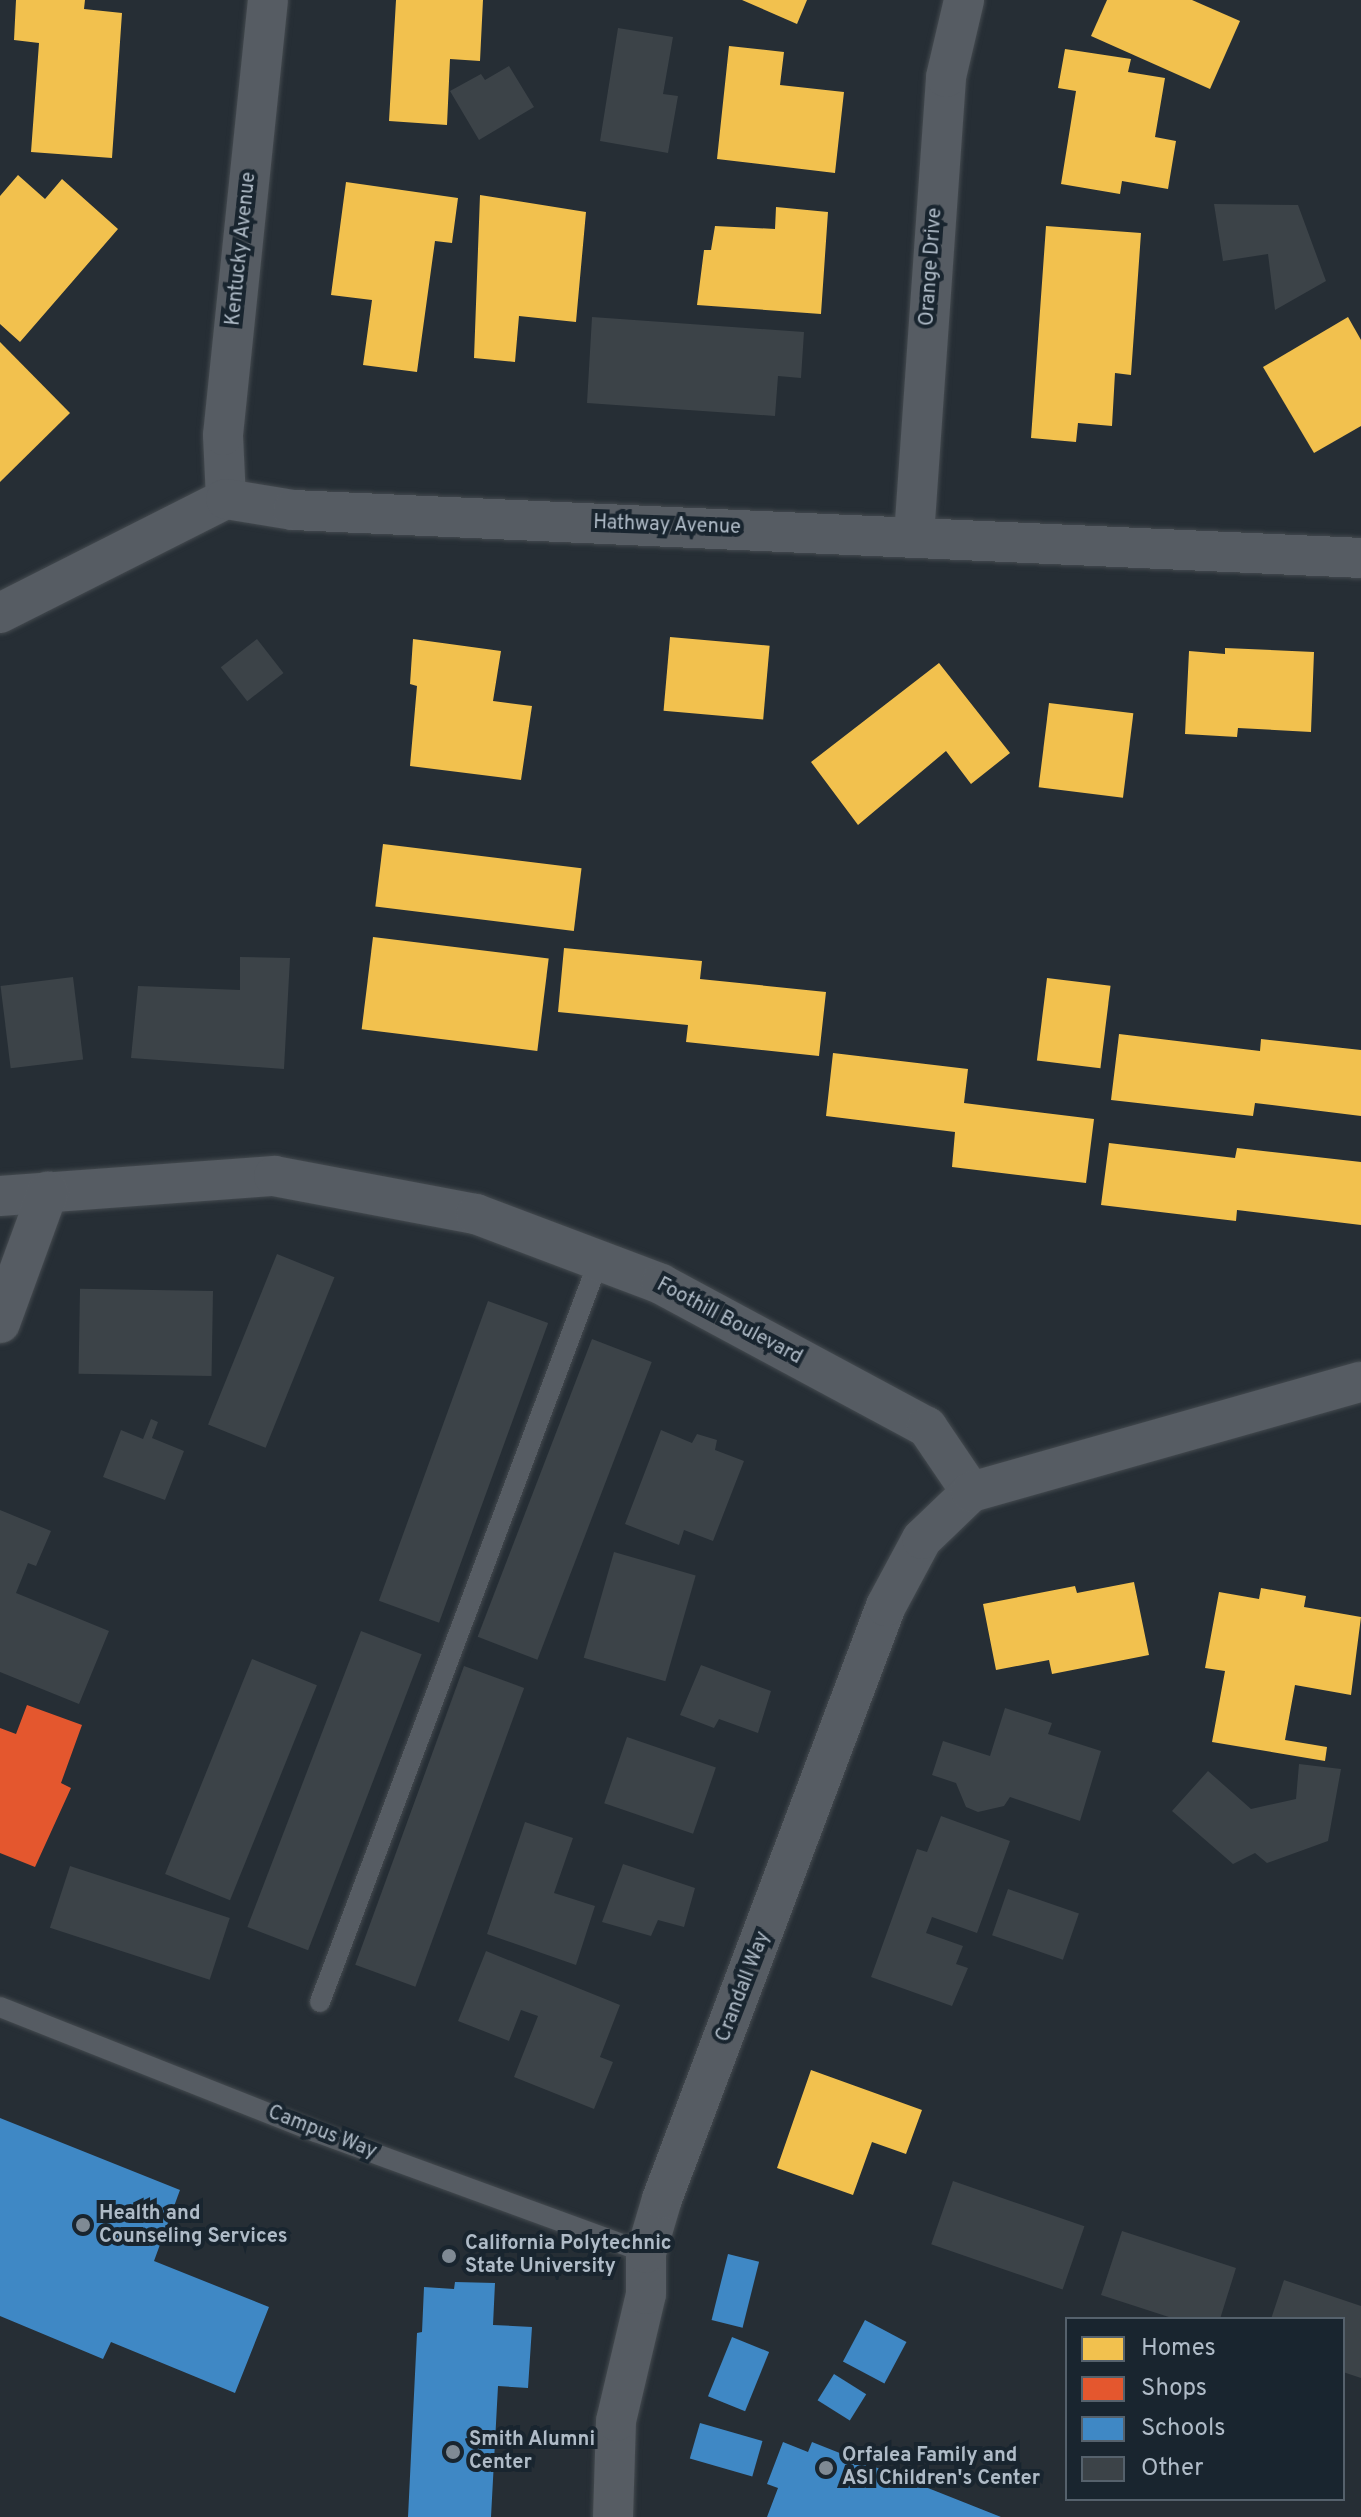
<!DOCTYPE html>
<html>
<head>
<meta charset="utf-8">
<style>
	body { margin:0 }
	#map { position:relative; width:1361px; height:2517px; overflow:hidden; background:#262e35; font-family:Overpass,sans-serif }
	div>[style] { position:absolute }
	.homes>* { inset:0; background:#f2c14e; transform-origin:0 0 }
	.shops>* { inset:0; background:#e4572e }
	.schools>* { inset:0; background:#3f88c5; transform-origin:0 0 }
	.building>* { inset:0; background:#3c4348; transform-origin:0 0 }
	.roads { filter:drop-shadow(0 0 2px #444a4f) drop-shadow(0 0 2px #444a4f) }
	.service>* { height:20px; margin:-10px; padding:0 10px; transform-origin:10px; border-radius:10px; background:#565c63 }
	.minor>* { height:40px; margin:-20px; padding:0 20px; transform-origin:20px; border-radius:20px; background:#565c63 }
	.dots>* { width:22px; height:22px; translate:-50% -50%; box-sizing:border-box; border:4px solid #19252f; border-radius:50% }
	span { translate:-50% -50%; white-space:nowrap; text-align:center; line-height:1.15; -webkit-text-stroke:8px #19252f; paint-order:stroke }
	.street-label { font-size:20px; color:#afbbc7 }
	.poi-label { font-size:20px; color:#afbbc7; font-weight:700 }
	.left { translate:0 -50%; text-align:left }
	.legend { position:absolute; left:1065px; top:2317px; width:280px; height:184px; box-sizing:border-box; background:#19252f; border:2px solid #55616c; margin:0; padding:10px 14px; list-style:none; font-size:24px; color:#afbbc7 }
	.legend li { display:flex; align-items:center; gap:16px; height:40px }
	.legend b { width:40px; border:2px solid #55616c }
</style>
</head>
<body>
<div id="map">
	<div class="homes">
		<i style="clip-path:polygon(16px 0,85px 0,84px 9px,122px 13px,112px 158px,31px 152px,39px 43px,14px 40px)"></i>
		<i style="clip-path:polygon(396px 0,483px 0,480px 61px,450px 59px,447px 125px,389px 121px)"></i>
		<i style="clip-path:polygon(742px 0,807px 0,797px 24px)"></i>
		<i style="clip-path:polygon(1107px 0,1192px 0,1240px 21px,1210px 89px,1091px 36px)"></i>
		<i style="clip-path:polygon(729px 46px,784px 52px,780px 85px,844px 92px,835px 173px,717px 159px)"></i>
		<i style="clip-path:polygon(1065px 49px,1131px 59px,1128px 72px,1165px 78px,1155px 137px,1176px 141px,1168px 189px,1122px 181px,1120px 194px,1061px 184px,1076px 91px,1058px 88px)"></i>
		<i style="clip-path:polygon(18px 175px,45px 199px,62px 179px,118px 229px,20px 342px,0 324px,0 196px)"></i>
		<i style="clip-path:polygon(346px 182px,458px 198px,452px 243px,435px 241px,417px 372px,363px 365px,372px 300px,331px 295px)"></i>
		<i style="clip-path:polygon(480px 195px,586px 212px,576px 322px,519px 316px,515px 362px,474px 358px)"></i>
		<i style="clip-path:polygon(776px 207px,828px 212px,821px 314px,697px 305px,704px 250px,711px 250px,715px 226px,775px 229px)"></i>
		<i style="clip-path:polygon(1046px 226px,1141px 233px,1131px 375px,1115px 373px,1112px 426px,1078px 423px,1076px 442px,1031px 438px)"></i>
		<i style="clip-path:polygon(1348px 317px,1361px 340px,1361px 426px,1314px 453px,1263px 367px)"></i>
		<i style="clip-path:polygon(0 342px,70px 413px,0 482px)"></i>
		<i style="left:670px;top:637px;width:100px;height:74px;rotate:5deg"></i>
		<i style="clip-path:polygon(413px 639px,501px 651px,493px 701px,532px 706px,521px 780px,410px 766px,417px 686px,410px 684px)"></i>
		<i style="clip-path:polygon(1225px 648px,1314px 652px,1311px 732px,1238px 728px,1237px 737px,1185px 734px,1189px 651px,1225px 654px)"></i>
		<i style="clip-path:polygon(939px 663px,1010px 753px,971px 784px,946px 751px,858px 825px,811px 762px)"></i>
		<i style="left:1049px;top:703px;width:85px;height:85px;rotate:7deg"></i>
		<i style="left:383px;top:844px;width:200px;height:63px;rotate:7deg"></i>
		<i style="left:373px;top:937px;width:177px;height:93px;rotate:7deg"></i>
		<i style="clip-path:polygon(564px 948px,702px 961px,700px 979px,826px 992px,819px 1056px,686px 1042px,688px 1025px,558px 1012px)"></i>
		<i style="left:1047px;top:978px;width:64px;height:83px;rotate:7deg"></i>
		<i style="clip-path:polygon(1119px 1034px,1260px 1051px,1261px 1039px,1361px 1050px,1361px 1116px,1255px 1103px,1253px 1116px,1111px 1100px)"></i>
		<i style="clip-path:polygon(833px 1053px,968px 1069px,964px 1103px,1094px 1119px,1086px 1183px,952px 1167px,955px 1132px,826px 1116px)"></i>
		<i style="clip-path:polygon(1109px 1143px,1235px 1158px,1237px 1148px,1361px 1162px,1361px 1225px,1237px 1210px,1236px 1221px,1101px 1205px)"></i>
		<i style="clip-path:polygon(1134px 1582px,1149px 1655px,1052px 1674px,1049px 1660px,996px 1670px,983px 1604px,1075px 1586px,1077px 1593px)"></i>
		<i style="clip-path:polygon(1261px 1588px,1306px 1596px,1304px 1607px,1361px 1617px,1351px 1695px,1295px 1685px,1285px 1740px,1327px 1747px,1325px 1761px,1212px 1742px,1225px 1671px,1205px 1668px,1219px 1592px,1259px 1599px)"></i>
		<i style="clip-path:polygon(811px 2070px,922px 2110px,906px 2154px,872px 2142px,853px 2195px,777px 2168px)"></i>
	</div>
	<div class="shops">
		<i style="clip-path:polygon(27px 1705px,82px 1725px,61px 1783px,71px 1788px,35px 1867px,0 1853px,0 1728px,16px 1734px)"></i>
	</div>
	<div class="schools">
		<i style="clip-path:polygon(0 2118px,180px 2190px,154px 2261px,269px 2307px,235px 2393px,111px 2342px,103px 2359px,0 2316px)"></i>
		<i style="left:728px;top:2254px;width:32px;height:68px;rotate:14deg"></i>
		<i style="clip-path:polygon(455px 2282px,495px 2283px,493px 2325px,532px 2327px,528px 2388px,498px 2386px,491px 2517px,408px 2517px,417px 2333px,422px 2332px,424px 2287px,454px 2289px)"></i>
		<i style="left:865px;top:2320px;width:47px;height:47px;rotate:28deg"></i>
		<i style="left:732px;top:2337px;width:40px;height:64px;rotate:22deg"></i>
		<i style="left:834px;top:2374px;width:38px;height:31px;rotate:32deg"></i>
		<i style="left:700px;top:2423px;width:65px;height:37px;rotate:16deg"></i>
		<i style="clip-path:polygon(783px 2442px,808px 2452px,812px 2442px,1001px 2517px,767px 2517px,778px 2488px,767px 2484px)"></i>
	</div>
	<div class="building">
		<i style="clip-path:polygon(618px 28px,673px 37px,663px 94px,678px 96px,668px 153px,600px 141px)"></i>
		<i style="clip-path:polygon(509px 66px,534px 107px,479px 140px,450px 91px,481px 74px,485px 80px)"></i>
		<i style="clip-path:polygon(1214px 204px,1298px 205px,1326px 281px,1275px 310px,1268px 254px,1223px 261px)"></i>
		<i style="clip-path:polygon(592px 317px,804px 332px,801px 378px,778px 376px,775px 416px,587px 403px)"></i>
		<i style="left:257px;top:639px;width:43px;height:46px;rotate:52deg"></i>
		<i style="clip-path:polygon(240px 957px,290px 958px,284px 1069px,131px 1058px,138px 986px,240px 990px)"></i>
		<i style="left:73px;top:977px;width:83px;height:73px;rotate:83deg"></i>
		<i style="left:277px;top:1254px;width:62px;height:184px;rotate:22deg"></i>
		<i style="left:213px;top:1291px;width:85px;height:133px;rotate:91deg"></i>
		<i style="left:488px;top:1301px;width:64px;height:319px;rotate:20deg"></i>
		<i style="left:592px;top:1339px;width:64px;height:319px;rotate:21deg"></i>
		<i style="clip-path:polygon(151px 1419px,158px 1422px,152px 1438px,184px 1451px,165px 1500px,103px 1477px,121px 1430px,143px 1439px)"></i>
		<i style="clip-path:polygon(661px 1430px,692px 1443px,697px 1434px,717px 1440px,715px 1450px,744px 1461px,713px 1541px,684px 1530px,679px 1545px,625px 1524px)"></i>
		<i style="clip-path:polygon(0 1510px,51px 1531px,36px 1566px,28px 1563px,16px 1593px,109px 1631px,79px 1704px,0 1672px)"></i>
		<i style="left:614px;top:1552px;width:85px;height:110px;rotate:16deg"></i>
		<i style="left:361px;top:1631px;width:65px;height:317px;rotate:21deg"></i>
		<i style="left:252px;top:1659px;width:70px;height:232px;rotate:22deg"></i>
		<i style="clip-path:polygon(701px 1665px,771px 1691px,758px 1733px,719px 1719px,714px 1728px,680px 1715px)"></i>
		<i style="left:464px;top:1666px;width:64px;height:318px;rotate:20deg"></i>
		<i style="clip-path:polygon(1005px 1708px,1052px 1723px,1048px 1734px,1101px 1751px,1080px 1821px,1010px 1797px,1004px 1806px,978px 1812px,966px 1807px,956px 1783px,932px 1775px,943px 1741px,990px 1756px)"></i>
		<i style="left:627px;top:1737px;width:94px;height:70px;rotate:19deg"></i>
		<i style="clip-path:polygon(1299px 1764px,1341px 1769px,1328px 1841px,1267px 1863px,1255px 1853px,1233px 1864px,1172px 1811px,1208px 1771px,1251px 1809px,1296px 1799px)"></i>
		<i style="clip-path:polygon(941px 1816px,1010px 1841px,977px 1933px,932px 1917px,926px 1933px,963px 1946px,956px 1964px,968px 1968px,952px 2006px,871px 1977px,917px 1849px,927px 1852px)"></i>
		<i style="clip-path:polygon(525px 1822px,573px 1838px,554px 1893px,595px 1906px,576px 1965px,487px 1934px)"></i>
		<i style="clip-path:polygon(623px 1864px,695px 1888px,684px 1927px,658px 1920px,651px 1936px,602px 1922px)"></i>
		<i style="left:70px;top:1866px;width:168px;height:65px;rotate:18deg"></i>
		<i style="left:1008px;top:1889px;width:75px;height:49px;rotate:19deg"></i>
		<i style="clip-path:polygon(486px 1951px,620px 2005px,600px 2057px,613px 2062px,594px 2109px,514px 2077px,538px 2016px,521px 2010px,509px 2041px,458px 2021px)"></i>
		<i style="left:953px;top:2181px;width:139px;height:67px;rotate:19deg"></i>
		<i style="clip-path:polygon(1122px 2231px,1236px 2268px,1220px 2319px,1175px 2319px,1101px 2295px)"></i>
		<i style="clip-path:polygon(1284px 2280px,1361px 2306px,1361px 2378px,1343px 2372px,1343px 2319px,1271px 2319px)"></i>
	</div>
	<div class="roads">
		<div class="service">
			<i style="left:320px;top:2002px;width:793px;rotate:-69.39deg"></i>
			<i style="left:0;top:2007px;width:340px;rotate:21.6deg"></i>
			<i style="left:316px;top:2132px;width:351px;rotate:20.1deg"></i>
		</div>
		<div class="minor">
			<i style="left:226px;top:499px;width:64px;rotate:-92.7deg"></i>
			<i style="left:223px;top:435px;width:437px;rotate:-84.1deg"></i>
			<i style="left:914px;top:536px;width:460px;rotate:-86deg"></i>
			<i style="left:946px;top:77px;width:79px;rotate:-76.8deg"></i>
			<i style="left:0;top:613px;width:253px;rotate:-26.8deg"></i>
			<i style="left:226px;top:499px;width:68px;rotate:9.3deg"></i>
			<i style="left:293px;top:510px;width:1069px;rotate:2.57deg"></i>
			<i style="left:0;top:1196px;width:275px;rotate:-4.2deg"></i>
			<i style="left:274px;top:1176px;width:206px;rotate:10.7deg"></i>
			<i style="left:476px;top:1214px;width:198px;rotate:20.7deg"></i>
			<i style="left:661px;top:1284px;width:302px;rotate:28.3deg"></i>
			<i style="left:927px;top:1427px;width:78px;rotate:55.9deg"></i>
			<i style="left:0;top:1323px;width:140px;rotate:-69.9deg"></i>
			<i style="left:613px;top:2517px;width:96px;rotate:-88.2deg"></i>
			<i style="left:616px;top:2421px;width:130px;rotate:-76.7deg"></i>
			<i style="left:646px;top:2294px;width:41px;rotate:-90deg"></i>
			<i style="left:646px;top:2253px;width:56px;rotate:-73.5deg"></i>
			<i style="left:662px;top:2199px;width:634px;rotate:-69.31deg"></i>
			<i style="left:886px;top:1606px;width:76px;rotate:-61.8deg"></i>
			<i style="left:922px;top:1539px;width:68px;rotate:-43.8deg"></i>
			<i style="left:971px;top:1492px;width:405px;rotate:-15.8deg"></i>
		</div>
	</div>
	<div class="dots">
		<i style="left:83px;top:2225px;background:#7f8a94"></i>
		<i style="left:449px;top:2256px;background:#7f8a94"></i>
		<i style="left:453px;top:2452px;background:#7f8a94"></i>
		<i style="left:826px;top:2468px;background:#7f8a94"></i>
	</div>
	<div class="street-label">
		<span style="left:242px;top:249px;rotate:-84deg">Kentucky Avenue</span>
		<span style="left:932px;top:267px;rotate:-86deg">Orange Drive</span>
		<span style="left:667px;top:526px;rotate:2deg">Hathway Avenue</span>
		<span style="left:729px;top:1322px;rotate:28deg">Foothill Boulevard</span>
		<span style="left:744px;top:1987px;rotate:-69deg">Crandall Way</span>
		<span style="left:322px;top:2133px;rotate:21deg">Campus Way</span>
	</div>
	<div class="poi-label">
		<span class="left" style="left:99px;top:2226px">Health and<br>Counseling Services</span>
		<span class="left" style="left:465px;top:2256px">California Polytechnic<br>State University</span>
		<span class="left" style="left:469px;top:2452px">Smith Alumni<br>Center</span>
		<span class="left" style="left:842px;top:2468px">Orfalea Family and<br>ASI Children's Center</span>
	</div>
	<ul class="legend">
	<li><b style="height:22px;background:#f2c14e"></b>Homes</li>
	<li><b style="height:22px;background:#e4572e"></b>Shops</li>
	<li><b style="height:22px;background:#3f88c5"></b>Schools</li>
	<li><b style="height:22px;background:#3c4348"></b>Other</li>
	</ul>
</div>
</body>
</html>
